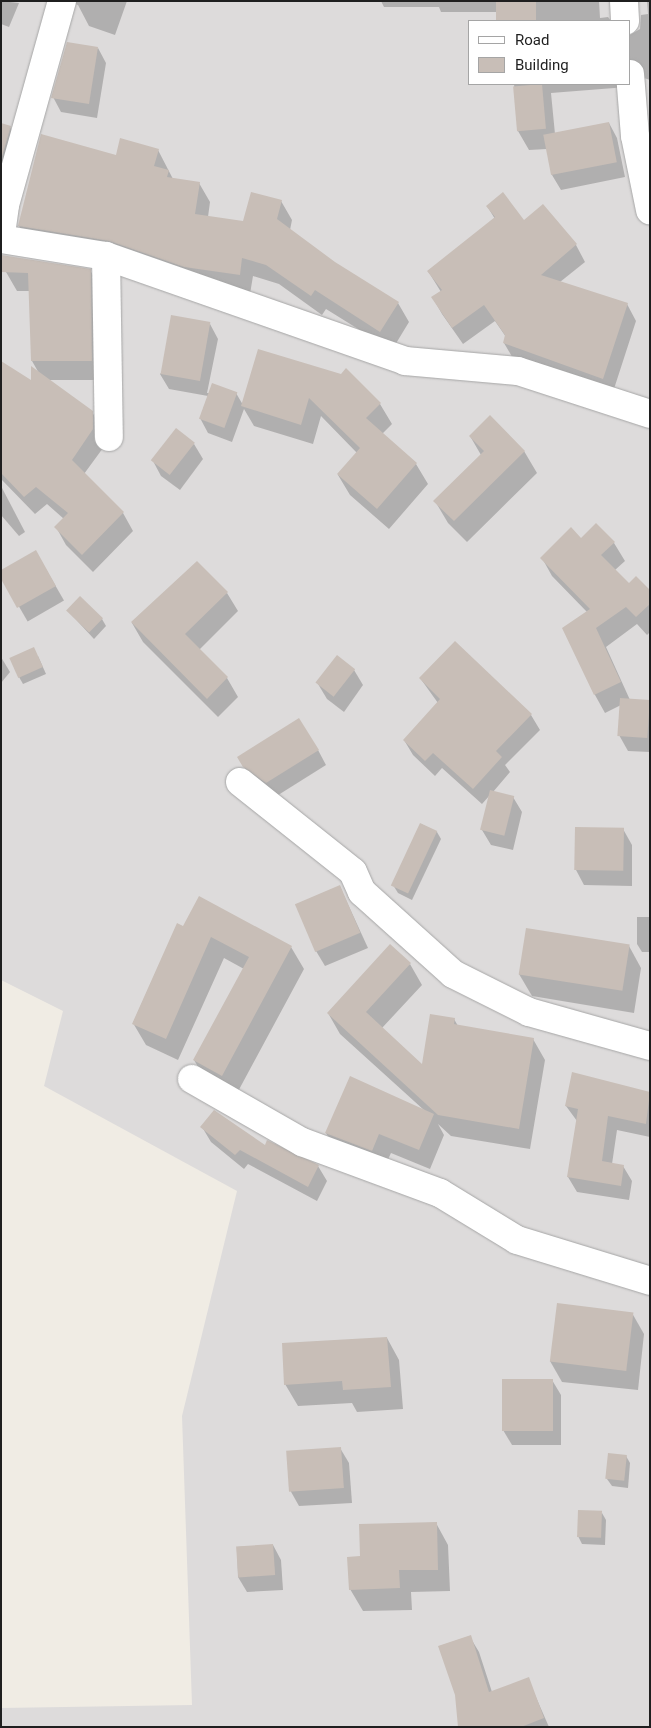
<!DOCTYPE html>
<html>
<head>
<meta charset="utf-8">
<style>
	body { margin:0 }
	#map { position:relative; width:651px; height:1728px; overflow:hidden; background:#f0ece4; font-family:Roboto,sans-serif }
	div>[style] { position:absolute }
	.residential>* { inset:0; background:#dddbdb }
	.shadow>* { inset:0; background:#0003; transform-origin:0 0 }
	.building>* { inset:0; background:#c8beb7; transform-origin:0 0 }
	.roads { filter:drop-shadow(0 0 1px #a6a6a6) drop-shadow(0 0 1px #a6a6a6) }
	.minor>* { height:28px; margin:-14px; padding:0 14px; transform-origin:14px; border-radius:14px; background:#fff }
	span { translate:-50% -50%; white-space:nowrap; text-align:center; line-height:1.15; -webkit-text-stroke:5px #fff; paint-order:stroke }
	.frame { position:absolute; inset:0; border:2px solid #1f1f1f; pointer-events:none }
	.legend { position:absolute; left:468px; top:20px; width:162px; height:65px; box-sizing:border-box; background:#fff; border:1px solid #a5a5a5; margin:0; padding:6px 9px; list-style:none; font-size:15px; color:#1f1f1f }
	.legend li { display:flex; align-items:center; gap:10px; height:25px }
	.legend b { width:25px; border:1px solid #a5a5a5 }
</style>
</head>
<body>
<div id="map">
	<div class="residential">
		<i style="clip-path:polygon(evenodd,1px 1px,650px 1px,650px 1727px,1px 1727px,1px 1708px,192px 1705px,182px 1416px,237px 1191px,44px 1086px,63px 1011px,1px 980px,1px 1px,470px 21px,630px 21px,630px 84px,470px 84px,470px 21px)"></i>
	</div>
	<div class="shadow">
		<i style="clip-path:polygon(1px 1px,19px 3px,9px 27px,1px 24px)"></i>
		<i style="clip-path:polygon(65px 1px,127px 1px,115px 35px,89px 26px,78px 5px)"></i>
		<i style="clip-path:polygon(381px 1px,599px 1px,600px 18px,608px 17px,611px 21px,506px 21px,501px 12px,441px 12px,439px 7px,384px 7px)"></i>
		<i style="clip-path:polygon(647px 1px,650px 1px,650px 80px,641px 77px,627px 87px,551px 93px,555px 134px,609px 123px,617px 138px,625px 177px,561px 190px,552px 175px,547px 149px,529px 150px,518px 131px,514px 84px,630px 84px,630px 35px,640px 29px,641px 15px,648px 14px)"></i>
		<i style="clip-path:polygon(98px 48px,106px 63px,97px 118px,61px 112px,53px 97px)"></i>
		<i style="clip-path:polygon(1px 124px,10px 127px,20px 144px,1px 217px)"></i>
		<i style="clip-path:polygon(158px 150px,173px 179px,199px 183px,210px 202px,208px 217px,244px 222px,281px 201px,292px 220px,290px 230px,334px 263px,398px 303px,409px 322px,392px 350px,326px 309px,322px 315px,279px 284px,253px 276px,250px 294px,30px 245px,19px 226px,117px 156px)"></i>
		<i style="clip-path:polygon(487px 206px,576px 245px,585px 262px,560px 282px,627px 304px,636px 321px,612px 395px,514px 360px,504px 343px,506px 337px,495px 321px,463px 344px,442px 314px,433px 298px,441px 292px,428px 271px,495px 219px)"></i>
		<i style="clip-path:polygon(90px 270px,101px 290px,102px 380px,47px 380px,92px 412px,103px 430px,103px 448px,84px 474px,123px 513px,133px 531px,93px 572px,66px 545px,56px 527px,64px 519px,47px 504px,35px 514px,1px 479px,1px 363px,32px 383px,40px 375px,32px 361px,32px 291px,17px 291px,6px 272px)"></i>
		<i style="clip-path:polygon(210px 324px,218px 339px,207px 393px,236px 393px,243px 405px,341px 375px,346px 370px,380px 404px,392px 424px,382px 434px,416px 464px,428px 484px,389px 529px,350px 495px,338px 475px,357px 453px,321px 416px,313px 444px,254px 426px,244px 409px,232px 442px,208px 433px,200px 418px,208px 396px,169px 389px,160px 374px)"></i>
		<i style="clip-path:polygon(470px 436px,524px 451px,537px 473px,467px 542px,448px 523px,435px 501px,481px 455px)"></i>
		<i style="clip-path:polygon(194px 444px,203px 459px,180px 490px,161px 476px,153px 461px)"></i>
		<i style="clip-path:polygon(1px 486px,25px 532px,19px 536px,1px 515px)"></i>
		<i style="clip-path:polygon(581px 539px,614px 543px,625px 561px,615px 570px,628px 585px,650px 592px,650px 632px,647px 635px,637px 624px,606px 647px,630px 700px,650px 702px,650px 752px,628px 751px,619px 735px,621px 705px,605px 713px,595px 695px,587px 612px,552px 576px,542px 558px)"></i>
		<i style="left:36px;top:552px;width:56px;height:42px;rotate:60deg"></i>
		<i style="clip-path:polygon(227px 593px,238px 611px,199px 650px,227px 678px,238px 697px,218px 717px,143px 642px,132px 623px)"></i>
		<i style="clip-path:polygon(68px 611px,102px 619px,106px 626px,94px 639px)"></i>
		<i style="clip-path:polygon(38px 656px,46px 674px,23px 684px,19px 677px)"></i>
		<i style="clip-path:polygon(1px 657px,10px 672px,1px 683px)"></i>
		<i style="clip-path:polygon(354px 670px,363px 685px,344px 712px,327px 699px,318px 684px)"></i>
		<i style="clip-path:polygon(420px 678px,512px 696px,531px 715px,540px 730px,505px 765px,510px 772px,493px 792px,513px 797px,522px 812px,513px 850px,491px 845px,482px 830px,490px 795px,482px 804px,442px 768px,435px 776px,413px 755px,404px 740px,438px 703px)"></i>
		<i style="clip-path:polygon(318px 750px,326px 765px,275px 797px,253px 782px,239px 758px)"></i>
		<i style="clip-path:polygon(421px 824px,437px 832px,441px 839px,412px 900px,398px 893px,393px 885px)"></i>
		<i style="clip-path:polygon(623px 829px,632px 845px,632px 886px,584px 885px,576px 870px)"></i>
		<i style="clip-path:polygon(340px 887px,368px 948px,325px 966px,316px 951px)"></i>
		<i style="clip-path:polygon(637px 917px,650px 917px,650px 952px,642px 952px,637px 944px)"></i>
		<i style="clip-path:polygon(177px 925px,291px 947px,304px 969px,235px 1097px,207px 1082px,194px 1060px,244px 969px,224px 958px,178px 1060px,146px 1045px,133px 1023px)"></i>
		<i style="clip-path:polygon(629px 946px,641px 968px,634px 1013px,532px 996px,519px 974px)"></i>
		<i style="clip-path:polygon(410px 964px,422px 985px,382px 1028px,423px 1066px,454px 1019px,458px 1026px,533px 1039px,545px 1060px,530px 1149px,451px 1136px,438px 1124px,444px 1135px,430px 1169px,391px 1153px,383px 1170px,338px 1153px,326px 1133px,425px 1111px,340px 1034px,328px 1013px)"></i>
		<i style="clip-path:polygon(650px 1093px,650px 1137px,617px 1130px,612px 1164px,623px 1166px,632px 1181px,629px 1200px,577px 1192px,568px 1177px,577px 1121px,566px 1106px)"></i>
		<i style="clip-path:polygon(202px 1127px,265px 1147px,268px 1142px,318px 1166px,327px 1181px,317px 1201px,248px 1164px,244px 1169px,211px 1142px)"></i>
		<i style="clip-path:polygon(632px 1313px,644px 1334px,638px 1390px,562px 1382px,550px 1361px)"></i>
		<i style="clip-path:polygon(387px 1338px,399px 1360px,403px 1409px,357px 1412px,352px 1403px,298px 1406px,285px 1384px)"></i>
		<i style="clip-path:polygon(552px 1380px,561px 1395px,561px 1445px,512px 1445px,503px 1430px)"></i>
		<i style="clip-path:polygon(340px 1448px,349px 1463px,352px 1503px,299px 1506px,290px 1490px)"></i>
		<i style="clip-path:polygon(626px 1456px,630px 1463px,628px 1488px,612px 1486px,607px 1479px)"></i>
		<i style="clip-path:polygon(602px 1513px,606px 1520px,605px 1545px,582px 1544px,578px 1536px)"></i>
		<i style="clip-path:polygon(436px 1523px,448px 1545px,450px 1591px,411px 1592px,412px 1610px,363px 1611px,350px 1589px,361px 1558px)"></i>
		<i style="clip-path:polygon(273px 1545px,281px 1560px,283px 1590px,247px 1592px,238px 1577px,237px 1547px)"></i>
		<i style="clip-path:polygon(470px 1637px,479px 1652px,492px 1692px,528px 1679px,549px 1727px,459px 1727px)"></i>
	</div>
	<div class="building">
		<i style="left:496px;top:1px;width:40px;height:20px"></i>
		<i style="clip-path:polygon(67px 42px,98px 47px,89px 104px,51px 98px)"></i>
		<i style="left:542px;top:84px;width:45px;height:29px;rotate:85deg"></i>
		<i style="left:609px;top:122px;width:41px;height:67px;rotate:79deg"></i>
		<i style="clip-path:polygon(1px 123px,11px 126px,1px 160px)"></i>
		<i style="clip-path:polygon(41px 134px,116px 155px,120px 138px,159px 149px,154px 166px,169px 170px,167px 177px,200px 182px,195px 214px,243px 221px,251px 192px,282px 200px,277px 219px,335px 262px,399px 302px,380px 332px,315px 290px,311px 296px,266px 265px,242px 258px,240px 275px,184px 267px,109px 241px,18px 226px)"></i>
		<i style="clip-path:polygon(503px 192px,524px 220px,543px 204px,577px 244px,541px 275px,628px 303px,603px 379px,503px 343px,505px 335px,484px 305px,452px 328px,431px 297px,442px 290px,427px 271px,495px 217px,486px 206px)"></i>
		<i style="clip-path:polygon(1px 255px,91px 269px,92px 361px,31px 361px,28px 273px,1px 272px)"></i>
		<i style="left:171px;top:315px;width:40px;height:60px;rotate:10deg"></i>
		<i style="clip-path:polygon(258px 349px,341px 374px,346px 368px,381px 403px,366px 418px,417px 463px,377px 509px,337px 474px,360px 448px,309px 398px,301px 425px,241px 406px)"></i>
		<i style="clip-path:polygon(1px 361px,31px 380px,31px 366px,93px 411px,93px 429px,72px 460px,124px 512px,82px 555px,54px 527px,68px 513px,36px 487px,24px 497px,1px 473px)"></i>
		<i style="left:212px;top:383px;width:27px;height:38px;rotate:20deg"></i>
		<i style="clip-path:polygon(490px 415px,525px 451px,454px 521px,433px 501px,484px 451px,469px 436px)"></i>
		<i style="left:176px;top:428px;width:24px;height:41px;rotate:38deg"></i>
		<i style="clip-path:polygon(596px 523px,615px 542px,601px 555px,629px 583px,636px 576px,650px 590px,650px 604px,636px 617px,626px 607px,596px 628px,621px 682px,594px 695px,562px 628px,590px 609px,540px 558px,571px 527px,581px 538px)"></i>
		<i style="clip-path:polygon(36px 550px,56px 586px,17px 608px,1px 579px,1px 570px)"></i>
		<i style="clip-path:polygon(197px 561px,228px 592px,185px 634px,228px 677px,207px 699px,131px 622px)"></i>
		<i style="left:80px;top:596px;width:32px;height:20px;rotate:44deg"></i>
		<i style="clip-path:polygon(455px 641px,532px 714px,496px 751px,502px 757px,473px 789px,433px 753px,425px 761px,403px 740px,440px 699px,419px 678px)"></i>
		<i style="left:34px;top:647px;width:22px;height:27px;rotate:66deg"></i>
		<i style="left:337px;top:655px;width:23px;height:35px;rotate:38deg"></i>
		<i style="left:620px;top:698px;width:30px;height:38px;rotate:4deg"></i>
		<i style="clip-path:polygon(299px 718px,319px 750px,266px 783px,243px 767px,237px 757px)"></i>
		<i style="left:490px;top:790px;width:25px;height:41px;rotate:14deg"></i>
		<i style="left:420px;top:823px;width:19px;height:69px;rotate:25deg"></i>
		<i style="left:575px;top:827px;width:49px;height:43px;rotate:1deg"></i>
		<i style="left:340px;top:885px;width:52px;height:49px;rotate:67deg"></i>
		<i style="clip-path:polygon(199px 896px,292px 946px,222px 1076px,193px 1060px,249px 957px,211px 937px,166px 1039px,132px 1024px,177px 923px,183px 926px)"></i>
		<i style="left:526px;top:928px;width:105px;height:47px;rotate:9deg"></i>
		<i style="clip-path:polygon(390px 944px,411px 963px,366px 1012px,422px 1064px,430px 1014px,455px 1018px,454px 1024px,534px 1038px,519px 1129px,438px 1115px,327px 1013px)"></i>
		<i style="clip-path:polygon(572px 1072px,650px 1092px,646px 1124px,608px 1116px,602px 1161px,624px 1165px,621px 1186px,567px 1177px,578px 1109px,565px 1106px)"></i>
		<i style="clip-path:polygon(350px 1076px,434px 1114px,419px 1150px,379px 1134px,372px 1151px,325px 1133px)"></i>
		<i style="clip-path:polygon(214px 1110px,265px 1145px,267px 1140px,319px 1165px,308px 1187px,240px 1150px,235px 1155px,200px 1127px)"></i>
		<i style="left:557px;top:1303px;width:77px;height:59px;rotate:7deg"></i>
		<i style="clip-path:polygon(387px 1337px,391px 1387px,343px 1390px,342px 1381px,284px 1385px,282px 1343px)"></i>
		<i style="left:502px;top:1379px;width:51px;height:52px"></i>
		<i style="left:341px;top:1447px;width:41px;height:55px;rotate:86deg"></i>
		<i style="left:608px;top:1453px;width:19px;height:26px;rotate:6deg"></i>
		<i style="left:578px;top:1510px;width:24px;height:27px;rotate:2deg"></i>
		<i style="clip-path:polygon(437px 1522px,438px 1570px,399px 1570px,400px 1588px,349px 1590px,347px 1557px,360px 1556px,359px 1524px)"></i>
		<i style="left:273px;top:1544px;width:31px;height:37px;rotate:86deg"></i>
		<i style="clip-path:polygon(471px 1635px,489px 1692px,529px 1677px,544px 1718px,521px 1727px,458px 1727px,455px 1695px,438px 1646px)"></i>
	</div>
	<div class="roads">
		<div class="minor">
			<i style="left:624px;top:1px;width:20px;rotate:87deg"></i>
			<i style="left:630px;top:74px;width:62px;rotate:85.4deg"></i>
			<i style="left:635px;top:136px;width:76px;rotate:78.5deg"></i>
			<i style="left:1px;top:234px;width:29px;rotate:-82deg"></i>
			<i style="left:5px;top:205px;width:212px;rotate:-74.4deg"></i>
			<i style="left:1px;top:239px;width:106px;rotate:9.2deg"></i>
			<i style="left:106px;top:256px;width:317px;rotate:19.3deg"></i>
			<i style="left:405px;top:361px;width:113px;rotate:5.1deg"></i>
			<i style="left:518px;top:371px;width:139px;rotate:18deg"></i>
			<i style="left:106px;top:256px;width:181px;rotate:89.1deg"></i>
			<i style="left:240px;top:782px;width:144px;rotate:38.5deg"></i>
			<i style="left:353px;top:872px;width:22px;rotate:66deg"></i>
			<i style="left:362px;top:892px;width:122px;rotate:42deg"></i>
			<i style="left:453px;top:974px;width:85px;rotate:26.6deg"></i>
			<i style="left:529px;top:1012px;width:126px;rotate:15.7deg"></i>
			<i style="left:192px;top:1079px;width:127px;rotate:29.8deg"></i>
			<i style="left:302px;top:1142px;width:147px;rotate:20.3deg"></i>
			<i style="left:440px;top:1193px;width:90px;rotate:31.4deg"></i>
			<i style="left:517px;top:1240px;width:139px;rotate:17.1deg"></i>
		</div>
	</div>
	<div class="frame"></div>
	<ul class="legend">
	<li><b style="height:6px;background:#fff"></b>Road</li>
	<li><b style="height:14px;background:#c8beb7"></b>Building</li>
	</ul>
</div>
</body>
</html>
